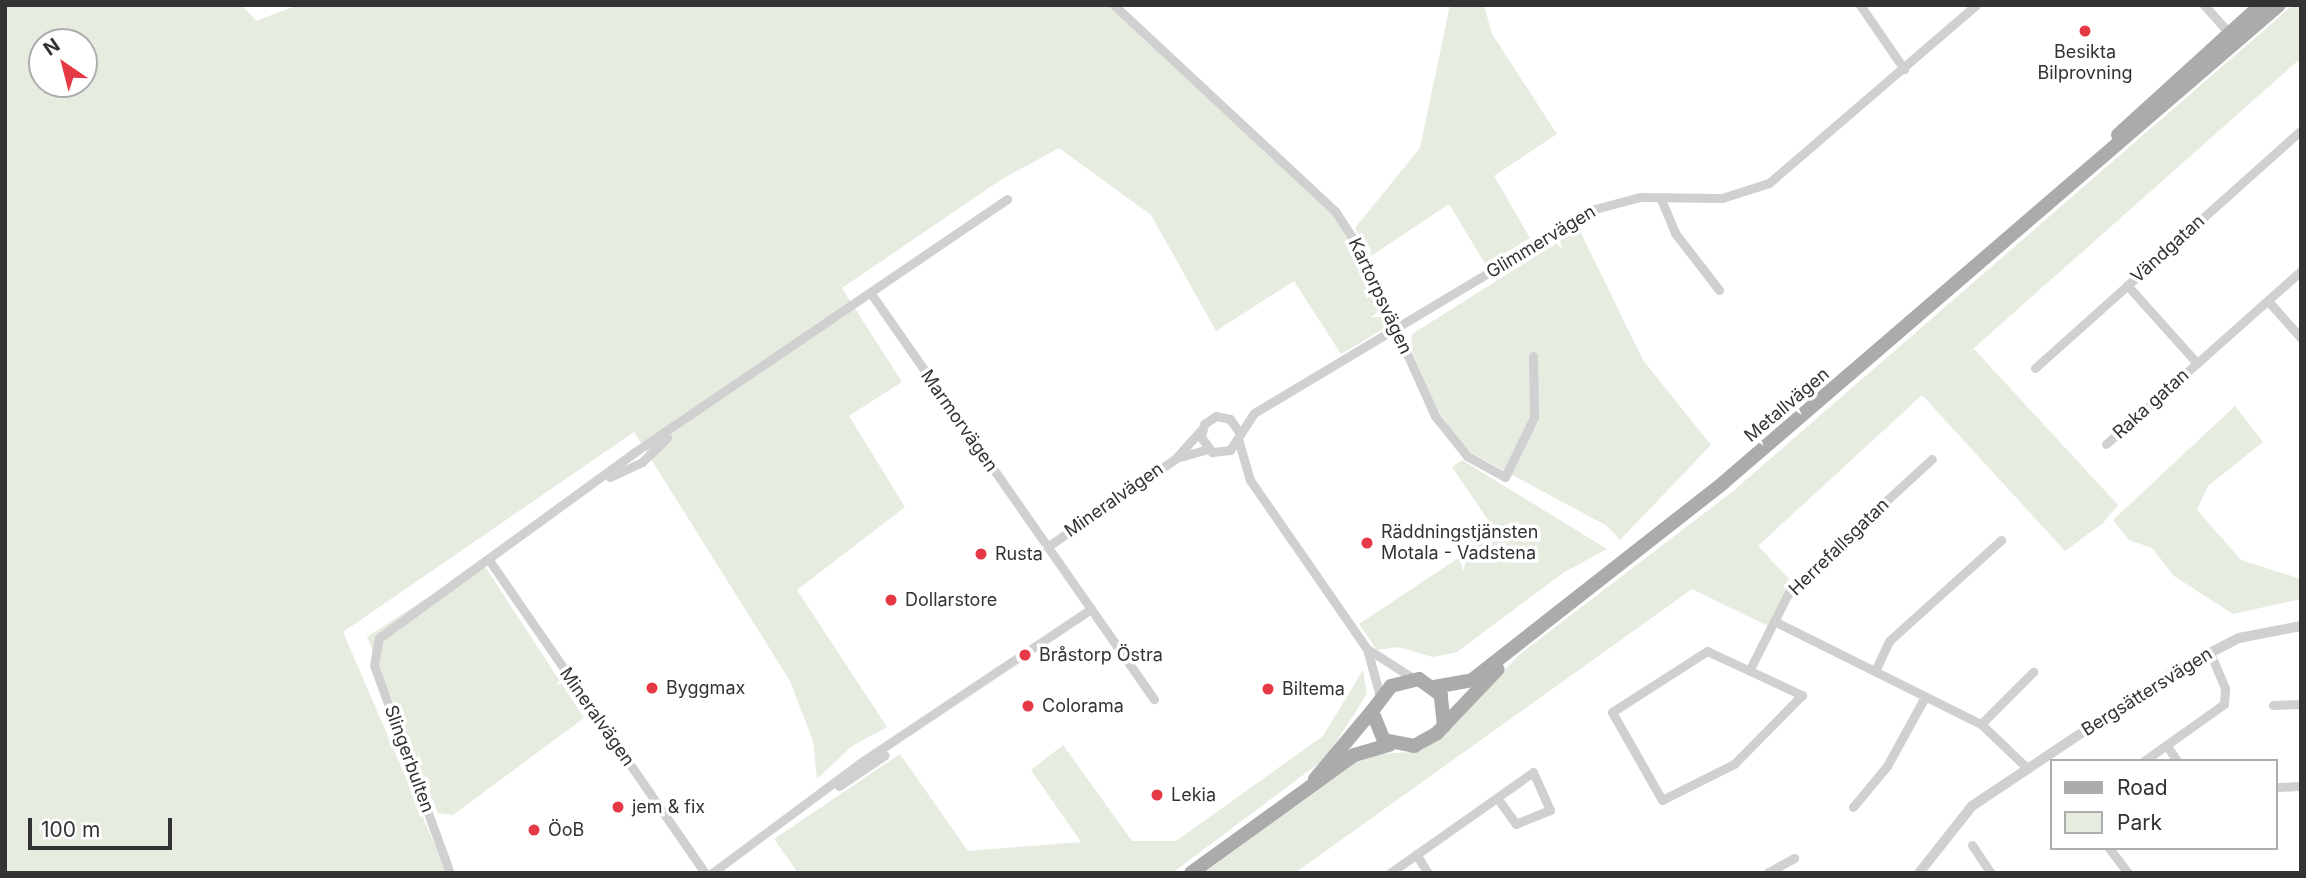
<!DOCTYPE html>
<html>
<head>
<meta charset="utf-8">
<style>
	body { margin:0 }
	#map { position:relative; width:2306px; height:878px; overflow:hidden; background:#fff; font-family:Inter,sans-serif }
	div>[style] { position:absolute }
	.green>* { inset:0; background:#e6ecdf }
	.minor>* { height:9px; margin:-4.5px; padding:0 4.5px; transform-origin:4.5px; border-radius:4.5px; background:#d0d0d0 }
	.tertiary>* { height:10px; margin:-5px; padding:0 5px; transform-origin:5px; border-radius:5px; background:#d0d0d0 }
	.primary>* { height:14px; margin:-7px; padding:0 7px; transform-origin:7px; border-radius:7px; background:#ababab }
	.dots>* { width:19px; height:19px; translate:-50% -50%; box-sizing:border-box; border:4px solid #fff; border-radius:50% }
	span { translate:-50% -50%; white-space:nowrap; text-align:center; line-height:1.15; -webkit-text-stroke:7px #fff; paint-order:stroke }
	.poi-label { font-size:18px; color:#333 }
	.left { translate:0 -50%; text-align:left }
	.street-label { font-size:18px; color:#333 }
	.frame { position:absolute; inset:0; border:7px solid #333; pointer-events:none }
	.legend { position:absolute; left:2050px; top:759px; width:228px; height:91px; box-sizing:border-box; background:#fff; border:2px solid #adadad; margin:0; padding:9px 12px; list-style:none; font-size:21px; color:#333 }
	.legend li { display:flex; align-items:center; gap:14px; height:35px }
	.legend b { width:35px; border:2px solid #adadad }
	.north { position:absolute; left:28px; top:28px; width:70px; height:70px; box-sizing:border-box; background:#fff; border:2px solid #adadad; border-radius:50%; rotate:325deg; font-size:19px; font-weight:700; line-height:28px; text-align:center; color:#333 }
	.north::after { content:''; display:block; margin:auto; width:24px; height:32px; background:#e63946; clip-path:polygon(50% 0,100% 100%,50% 72%,0 100%) }
	.scale { position:absolute; left:28px; top:818px; width:144px; height:32px; box-sizing:border-box; border:4px solid #333; border-top:0; padding-left:9px; font-size:21px; line-height:24px; white-space:nowrap; color:#333; -webkit-text-stroke:5px #fff; paint-order:stroke }
</style>
</head>
<body>
<div id="map">
	<div class="green">
		<i style="clip-path:polygon(evenodd,5px 5px,242px 5px,256px 21px,298px 5px,1116px 5px,1350px 226px,1383px 296px,1385px 328px,1341px 354px,1294px 281px,1216px 331px,1151px 215px,1059px 148px,1002px 179px,842px 288px,902px 382px,849px 416px,905px 507px,797px 590px,887px 727px,852px 746px,817px 779px,813px 741px,790px 681px,634px 432px,343px 632px,447px 873px,5px 873px,5px 5px,42px 42px,84px 42px,84px 84px,42px 84px,42px 42px)"></i>
		<i style="clip-path:polygon(1450px 5px,1484px 5px,1492px 34px,1557px 134px,1494px 176px,1530px 238px,1486px 265px,1449px 204px,1371px 256px,1355px 228px,1420px 148px)"></i>
		<i style="clip-path:polygon(2293px 5px,2301px 5px,2301px 58px,1965px 356px,1974px 349px,2118px 505px,2103px 523px,2065px 551px,1922px 395px,1758px 546px,1792px 582px,1770px 627px,1692px 589px,1295px 873px,1204px 873px,1360px 756px,1420px 751px,1438px 740px,1520px 654px,1732px 492px)"></i>
		<i style="clip-path:polygon(1579px 229px,1643px 360px,1711px 445px,1620px 540px,1607px 526px,1466px 450px,1434px 405px,1411px 348px,1412px 334px)"></i>
		<i style="clip-path:polygon(2235px 406px,2263px 442px,2208px 486px,2197px 510px,2241px 560px,2301px 579px,2301px 599px,2233px 614px,2174px 576px,2152px 548px,2129px 540px,2113px 520px)"></i>
		<i style="clip-path:polygon(1462px 460px,1607px 549px,1563px 573px,1457px 652px,1433px 657px,1398px 647px,1377px 650px,1359px 624px,1469px 551px,1468px 534px,1488px 520px,1452px 467px)"></i>
		<i style="clip-path:polygon(482px 562px,584px 718px,453px 815px,438px 813px,367px 637px)"></i>
		<i style="clip-path:polygon(1363px 670px,1367px 694px,1326px 758px,1172px 873px,798px 873px,774px 839px,900px 754px,968px 851px,1081px 842px,1031px 770px,1063px 745px,1132px 841px,1176px 841px,1323px 736px)"></i>
	</div>
	<div class="minor">
		<i style="left:1114px;top:5px;width:302px;rotate:43deg"></i>
		<i style="left:1335px;top:211px;width:45px;rotate:56.7deg"></i>
		<i style="left:1360px;top:249px;width:183px;rotate:65.8deg"></i>
		<i style="left:1435px;top:416px;width:51px;rotate:51.3deg"></i>
		<i style="left:1467px;top:456px;width:43px;rotate:28.9deg"></i>
		<i style="left:1505px;top:477px;width:67px;rotate:-64.2deg"></i>
		<i style="left:1534px;top:417px;width:61px;rotate:-90.9deg"></i>
		<i style="left:1860px;top:5px;width:78px;rotate:55.5deg"></i>
		<i style="left:2204px;top:5px;width:40px;rotate:48deg"></i>
		<i style="left:1660px;top:197px;width:39px;rotate:67deg"></i>
		<i style="left:1675px;top:233px;width:72px;rotate:52.3deg"></i>
		<i style="left:2127px;top:285px;width:105px;rotate:48.1deg"></i>
		<i style="left:872px;top:295px;width:493px;rotate:55.1deg"></i>
		<i style="left:2268px;top:301px;width:50px;rotate:48.3deg"></i>
		<i style="left:2035px;top:368px;width:357px;rotate:-41.8deg"></i>
		<i style="left:1239px;top:432px;width:16px;rotate:-125deg"></i>
		<i style="left:1230px;top:419px;width:14px;rotate:-168deg"></i>
		<i style="left:1216px;top:416px;width:14px;rotate:146deg"></i>
		<i style="left:1204px;top:424px;width:13px;rotate:103deg"></i>
		<i style="left:1201px;top:437px;width:19px;rotate:54deg"></i>
		<i style="left:1212px;top:452px;width:18px;rotate:-6deg"></i>
		<i style="left:1230px;top:450px;width:44px;rotate:-57deg"></i>
		<i style="left:1254px;top:413px;width:397px;rotate:-30.9deg"></i>
		<i style="left:1595px;top:209px;width:47px;rotate:-14.9deg"></i>
		<i style="left:1640px;top:197px;width:82px;rotate:0.7deg"></i>
		<i style="left:1722px;top:198px;width:49px;rotate:-17.7deg"></i>
		<i style="left:1769px;top:183px;width:273px;rotate:-40.7deg"></i>
		<i style="left:1238px;top:439px;width:43px;rotate:73.7deg"></i>
		<i style="left:1250px;top:480px;width:206px;rotate:55.3deg"></i>
		<i style="left:1367px;top:649px;width:49px;rotate:74.5deg"></i>
		<i style="left:2106px;top:444px;width:261px;rotate:-41.6deg"></i>
		<i style="left:1180px;top:457px;width:29px;rotate:-16deg"></i>
		<i style="left:610px;top:477px;width:35px;rotate:-25deg"></i>
		<i style="left:642px;top:462px;width:35px;rotate:-44deg"></i>
		<i style="left:1047px;top:547px;width:155px;rotate:-34.5deg"></i>
		<i style="left:1175px;top:459px;width:39px;rotate:-48deg"></i>
		<i style="left:489px;top:560px;width:380px;rotate:55.4deg"></i>
		<i style="left:1774px;top:621px;width:231px;rotate:26.5deg"></i>
		<i style="left:1981px;top:724px;width:64px;rotate:43.7deg"></i>
		<i style="left:1369px;top:650px;width:52px;rotate:32.5deg"></i>
		<i style="left:1707px;top:651px;width:105px;rotate:24.9deg"></i>
		<i style="left:1802px;top:695px;width:97px;rotate:134.6deg"></i>
		<i style="left:1734px;top:764px;width:80px;rotate:153.4deg"></i>
		<i style="left:1662px;top:800px;width:101px;rotate:-119.6deg"></i>
		<i style="left:1612px;top:712px;width:113px;rotate:-32.7deg"></i>
		<i style="left:1750px;top:669px;width:91px;rotate:-63.2deg"></i>
		<i style="left:1791px;top:588px;width:191px;rotate:-42.5deg"></i>
		<i style="left:1875px;top:671px;width:33px;rotate:-65deg"></i>
		<i style="left:1889px;top:641px;width:151px;rotate:-42deg"></i>
		<i style="left:2273px;top:705px;width:28px;rotate:-2deg"></i>
		<i style="left:1981px;top:724px;width:74px;rotate:-45deg"></i>
		<i style="left:2167px;top:746px;width:18px;rotate:56deg"></i>
		<i style="left:2144px;top:761px;width:98px;rotate:-35.5deg"></i>
		<i style="left:2224px;top:704px;width:16px;rotate:-86deg"></i>
		<i style="left:2225px;top:688px;width:39px;rotate:-113deg"></i>
		<i style="left:839px;top:786px;width:55px;rotate:-34deg"></i>
		<i style="left:2279px;top:787px;width:22px;rotate:-3deg"></i>
		<i style="left:1853px;top:807px;width:53px;rotate:-50.3deg"></i>
		<i style="left:1887px;top:766px;width:79px;rotate:-61.2deg"></i>
		<i style="left:1972px;top:845px;width:34px;rotate:56deg"></i>
		<i style="left:2109px;top:848px;width:31px;rotate:53deg"></i>
		<i style="left:1416px;top:854px;width:22px;rotate:58deg"></i>
		<i style="left:450px;top:873px;width:221px;rotate:-110.1deg"></i>
		<i style="left:374px;top:665px;width:27px;rotate:-80deg"></i>
		<i style="left:379px;top:638px;width:316px;rotate:-36deg"></i>
		<i style="left:635px;top:452px;width:450px;rotate:-34.2deg"></i>
		<i style="left:712px;top:873px;width:184px;rotate:-36.6deg"></i>
		<i style="left:860px;top:763px;width:278px;rotate:-33.7deg"></i>
		<i style="left:1390px;top:873px;width:175px;rotate:-35.2deg"></i>
		<i style="left:1533px;top:772px;width:42px;rotate:65.9deg"></i>
		<i style="left:1550px;top:810px;width:37px;rotate:158deg"></i>
		<i style="left:1516px;top:824px;width:32px;rotate:-126deg"></i>
		<i style="left:1767px;top:873px;width:31px;rotate:-29deg"></i>
	</div>
	<div class="tertiary">
		<i style="left:1919px;top:873px;width:85px;rotate:-51.7deg"></i>
		<i style="left:1972px;top:806px;width:242px;rotate:-33.7deg"></i>
		<i style="left:2173px;top:672px;width:74px;rotate:-27.3deg"></i>
		<i style="left:2239px;top:638px;width:63px;rotate:-11deg"></i>
	</div>
	<div class="primary">
		<i style="left:2118px;top:135px;width:193px;rotate:-42.3deg"></i>
		<i style="left:1434px;top:687px;width:39px;rotate:-10deg"></i>
		<i style="left:1472px;top:680px;width:319px;rotate:-38.1deg"></i>
		<i style="left:1723px;top:483px;width:733px;rotate:-40.69deg"></i>
		<i style="left:1444px;top:726px;width:31px;rotate:-96deg"></i>
		<i style="left:1441px;top:695px;width:27px;rotate:-144deg"></i>
		<i style="left:1419px;top:679px;width:29px;rotate:166deg"></i>
		<i style="left:1391px;top:686px;width:31px;rotate:127deg"></i>
		<i style="left:1372px;top:711px;width:31px;rotate:68deg"></i>
		<i style="left:1384px;top:740px;width:31px;rotate:11deg"></i>
		<i style="left:1414px;top:746px;width:26px;rotate:-29deg"></i>
		<i style="left:1437px;top:733px;width:88px;rotate:-46.4deg"></i>
		<i style="left:1315px;top:779px;width:89px;rotate:-50deg"></i>
		<i style="left:1191px;top:873px;width:201px;rotate:-35.9deg"></i>
		<i style="left:1354px;top:755px;width:37px;rotate:-16deg"></i>
	</div>
	<div class="dots">
		<i style="left:2085px;top:31px;background:#e63946"></i>
		<i style="left:1367px;top:543px;background:#e63946"></i>
		<i style="left:981px;top:554px;background:#e63946"></i>
		<i style="left:891px;top:600px;background:#e63946"></i>
		<i style="left:1025px;top:655px;background:#e63946"></i>
		<i style="left:652px;top:688px;background:#e63946"></i>
		<i style="left:1268px;top:689px;background:#e63946"></i>
		<i style="left:1028px;top:706px;background:#e63946"></i>
		<i style="left:1157px;top:795px;background:#e63946"></i>
		<i style="left:618px;top:807px;background:#e63946"></i>
		<i style="left:534px;top:830px;background:#e63946"></i>
	</div>
	<div class="poi-label">
		<span style="left:2085px;top:63px">Besikta<br>Bilprovning</span>
		<span class="left" style="left:1381px;top:543px">Räddningstjänsten<br>Motala - Vadstena</span>
		<span class="left" style="left:995px;top:554px">Rusta</span>
		<span class="left" style="left:905px;top:600px">Dollarstore</span>
		<span class="left" style="left:1039px;top:655px">Bråstorp Östra</span>
		<span class="left" style="left:666px;top:688px">Byggmax</span>
		<span class="left" style="left:1282px;top:689px">Biltema</span>
		<span class="left" style="left:1042px;top:706px">Colorama</span>
		<span class="left" style="left:1171px;top:795px">Lekia</span>
		<span class="left" style="left:632px;top:807px">jem &amp; fix</span>
		<span class="left" style="left:548px;top:830px">ÖoB</span>
	</div>
	<div class="street-label">
		<span style="left:1541px;top:242px;rotate:-31deg">Glimmervägen</span>
		<span style="left:2168px;top:249px;rotate:-42deg">Vändgatan</span>
		<span style="left:1380px;top:296px;rotate:65deg">Kartorpsvägen</span>
		<span style="left:2151px;top:404px;rotate:-42deg">Raka gatan</span>
		<span style="left:1787px;top:405px;rotate:-40deg">Metallvägen</span>
		<span style="left:959px;top:421px;rotate:55deg">Marmorvägen</span>
		<span style="left:1114px;top:500px;rotate:-35deg">Mineralvägen</span>
		<span style="left:1839px;top:547px;rotate:-44deg">Herrefallsgatan</span>
		<span style="left:2147px;top:692px;rotate:-32deg">Bergsättersvägen</span>
		<span style="left:597px;top:717px;rotate:55deg">Mineralvägen</span>
		<span style="left:409px;top:759px;rotate:70deg">Slingerbulten</span>
	</div>
	<div class="frame"></div>
	<ul class="legend">
	<li><b style="height:9px;background:#ababab"></b>Road</li>
	<li><b style="height:19px;background:#e6ecdf"></b>Park</li>
	</ul>
	<div class="north">N</div>
	<div class="scale">100 m</div>
</div>
</body>
</html>
